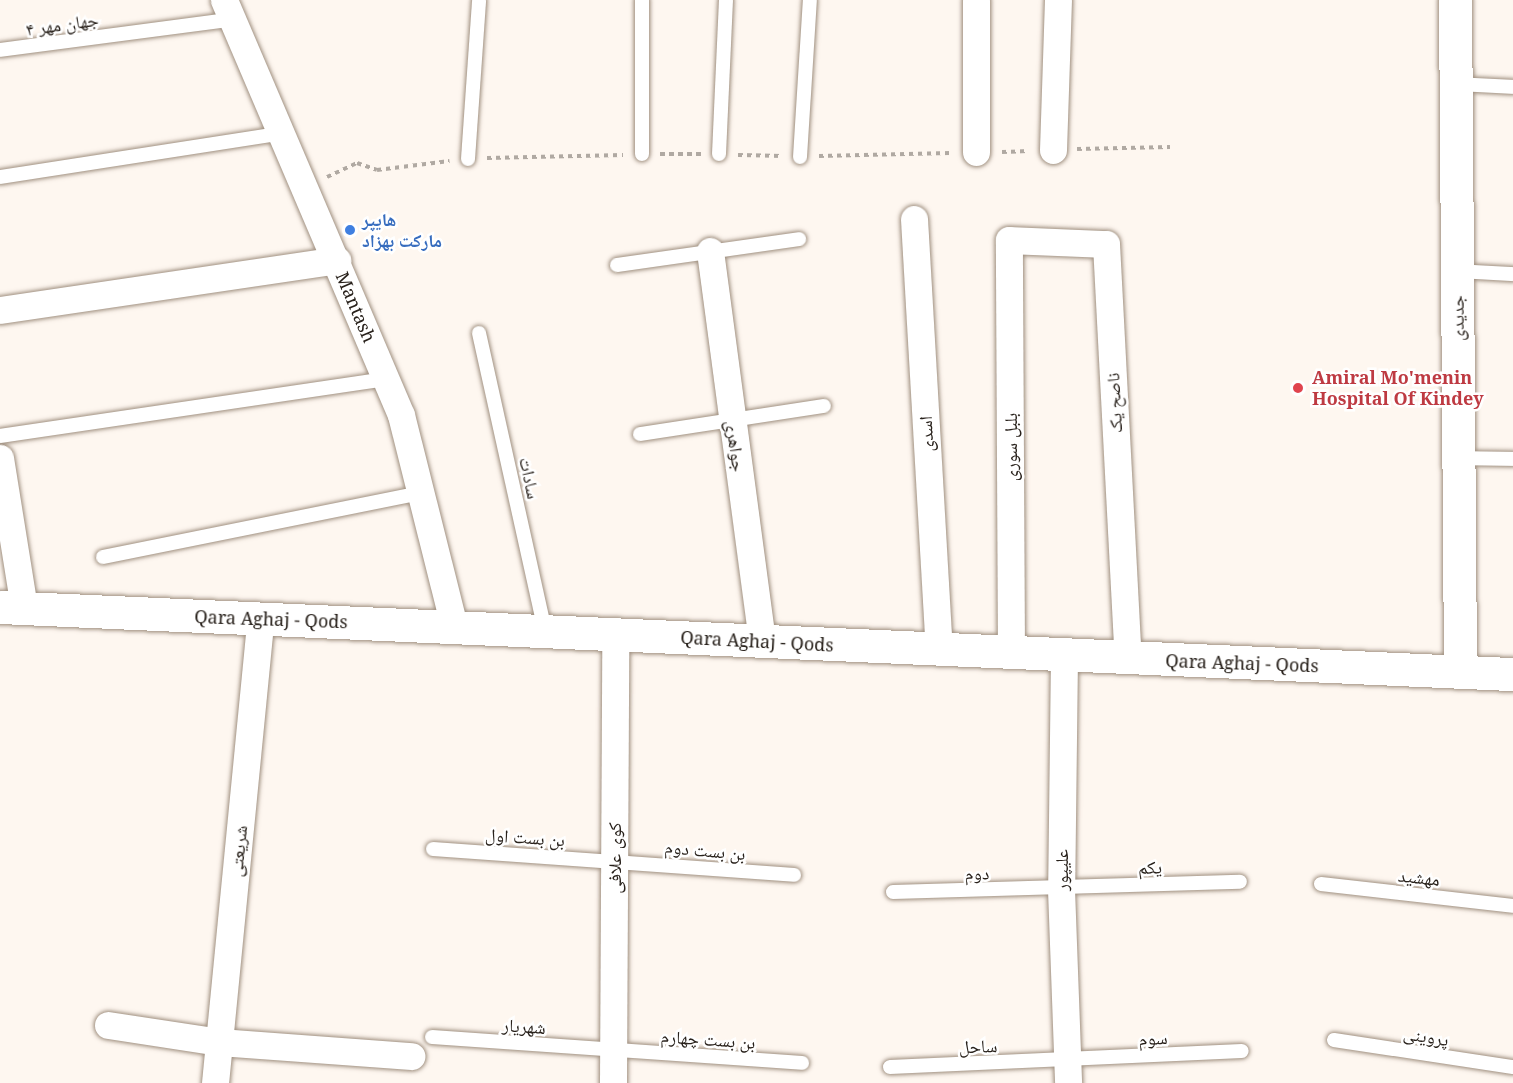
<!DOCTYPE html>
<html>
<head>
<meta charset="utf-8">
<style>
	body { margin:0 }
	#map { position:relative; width:1513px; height:1083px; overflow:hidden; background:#fef7f0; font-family:"Noto Serif","Noto Naskh Arabic",serif }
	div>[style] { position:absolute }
	.path>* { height:4px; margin-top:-2px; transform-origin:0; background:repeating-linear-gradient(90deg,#b0a9a2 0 4.5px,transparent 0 9px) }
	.roads { filter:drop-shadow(0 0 2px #a09080) drop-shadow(0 0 2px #a09080) }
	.service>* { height:14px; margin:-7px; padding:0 7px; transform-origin:7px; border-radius:7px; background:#fff }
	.minor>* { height:27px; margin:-13.5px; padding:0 13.5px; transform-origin:13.5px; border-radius:13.5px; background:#fff }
	.tertiary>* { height:33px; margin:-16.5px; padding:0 16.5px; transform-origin:16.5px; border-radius:16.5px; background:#fff }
	.primary>* { height:33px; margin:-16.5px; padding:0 16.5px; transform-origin:16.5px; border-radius:16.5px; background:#fff }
	.dots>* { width:16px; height:16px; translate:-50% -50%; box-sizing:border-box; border:3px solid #fff; border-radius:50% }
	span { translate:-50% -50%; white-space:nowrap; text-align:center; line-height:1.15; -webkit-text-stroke:5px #fff; paint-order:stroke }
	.street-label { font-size:18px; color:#28211b }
	.shop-label { font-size:18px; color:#366cbe; font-weight:700 }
	.left { translate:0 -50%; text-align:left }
	.health-label { font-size:18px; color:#be3a42; font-weight:700 }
</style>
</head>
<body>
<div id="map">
	<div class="path">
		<i style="left:1077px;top:149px;width:93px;rotate:-1.2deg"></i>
		<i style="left:1002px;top:152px;width:26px;rotate:-2deg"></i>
		<i style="left:660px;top:154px;width:41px"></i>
		<i style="left:738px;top:155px;width:44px;rotate:1.3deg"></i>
		<i style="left:819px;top:156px;width:131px;rotate:-1.3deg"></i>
		<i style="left:487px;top:158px;width:136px;rotate:-1.3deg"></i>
		<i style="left:327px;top:177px;width:33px;rotate:-25deg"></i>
		<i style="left:357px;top:163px;width:21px;rotate:19deg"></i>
		<i style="left:377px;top:170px;width:73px;rotate:-7.1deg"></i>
	</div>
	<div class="roads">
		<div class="service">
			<i style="left:642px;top:0;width:154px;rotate:90deg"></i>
			<i style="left:0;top:50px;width:238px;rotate:-7.5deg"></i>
			<i style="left:1456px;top:84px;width:57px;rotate:3deg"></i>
			<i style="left:719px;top:154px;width:154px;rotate:-87.4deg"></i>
			<i style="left:800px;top:157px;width:157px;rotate:-86.4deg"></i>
			<i style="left:468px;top:159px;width:159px;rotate:-86deg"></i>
			<i style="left:0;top:177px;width:286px;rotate:-8.8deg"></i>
			<i style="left:617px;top:265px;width:184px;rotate:-8.1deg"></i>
			<i style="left:1457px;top:271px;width:56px;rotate:3.1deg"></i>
			<i style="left:479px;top:333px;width:304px;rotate:77.5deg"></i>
			<i style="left:640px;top:434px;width:186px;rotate:-8.7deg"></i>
			<i style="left:0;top:436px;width:390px;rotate:-8.4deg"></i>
			<i style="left:1458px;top:458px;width:55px;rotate:1deg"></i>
			<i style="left:103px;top:557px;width:324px;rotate:-11.4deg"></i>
			<i style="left:433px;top:849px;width:362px;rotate:4.1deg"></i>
			<i style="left:1321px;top:884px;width:193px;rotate:6.5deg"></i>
			<i style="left:893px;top:892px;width:347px;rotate:-1.7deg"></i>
			<i style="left:432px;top:1037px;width:371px;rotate:4deg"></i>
			<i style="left:1334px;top:1040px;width:181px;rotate:8.6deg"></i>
			<i style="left:890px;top:1067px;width:352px;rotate:-2.6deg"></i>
		</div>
		<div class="minor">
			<i style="left:224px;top:0;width:451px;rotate:66.9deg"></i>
			<i style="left:401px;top:415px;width:218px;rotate:75.9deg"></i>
			<i style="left:976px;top:0;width:152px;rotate:90deg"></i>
			<i style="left:1053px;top:150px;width:150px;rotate:-88.1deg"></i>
			<i style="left:914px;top:219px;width:432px;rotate:86.7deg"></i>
			<i style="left:710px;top:251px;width:393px;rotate:82.4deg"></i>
			<i style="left:0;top:310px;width:341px;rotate:-8.4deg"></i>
			<i style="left:0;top:458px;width:152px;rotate:80.9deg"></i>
			<i style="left:1011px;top:653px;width:413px;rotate:-90.3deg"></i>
			<i style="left:1009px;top:240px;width:97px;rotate:2.4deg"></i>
			<i style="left:1106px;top:244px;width:415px;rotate:87deg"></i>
			<i style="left:1064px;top:656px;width:233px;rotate:90.7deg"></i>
			<i style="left:1061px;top:889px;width:194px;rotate:87.9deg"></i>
			<i style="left:108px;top:1025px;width:112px;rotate:8.7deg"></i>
			<i style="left:219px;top:1042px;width:193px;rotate:4.2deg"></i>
			<i style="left:215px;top:1083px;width:467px;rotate:-84.4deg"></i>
			<i style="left:613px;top:1083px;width:449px;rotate:-89.7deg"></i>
		</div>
		<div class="tertiary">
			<i style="left:1455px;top:0;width:672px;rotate:89.57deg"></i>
		</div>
		<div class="primary">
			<i style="left:0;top:607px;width:1514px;rotate:2.54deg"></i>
		</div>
	</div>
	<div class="dots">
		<i style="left:350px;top:230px;background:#3f7fe0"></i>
		<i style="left:1298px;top:388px;background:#e0444e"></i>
	</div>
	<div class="street-label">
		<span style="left:62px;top:24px;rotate:-8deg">جهان مهر ۴</span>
		<span style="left:356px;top:307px;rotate:67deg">Mantash</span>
		<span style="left:1457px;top:318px;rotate:-90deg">جدیدی</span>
		<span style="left:1114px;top:403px;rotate:-93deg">ناصح یک</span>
		<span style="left:926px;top:434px;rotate:-93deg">اسدی</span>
		<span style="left:736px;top:446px;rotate:82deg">جواهری</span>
		<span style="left:1010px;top:447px;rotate:-90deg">بلبل سوری</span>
		<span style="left:530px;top:478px;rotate:78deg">سادات</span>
		<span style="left:271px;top:619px;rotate:2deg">Qara Aghaj - Qods</span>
		<span style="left:757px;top:641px;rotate:3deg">Qara Aghaj - Qods</span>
		<span style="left:1242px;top:663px;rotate:2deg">Qara Aghaj - Qods</span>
		<span style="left:525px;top:837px;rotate:4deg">بن بست اول</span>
		<span style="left:705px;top:850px;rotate:5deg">بن بست دوم</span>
		<span style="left:238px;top:851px;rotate:-84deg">شریعتی</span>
		<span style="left:614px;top:858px;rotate:-90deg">کوی علافی</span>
		<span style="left:1150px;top:867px;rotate:-2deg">یکم</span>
		<span style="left:1061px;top:870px;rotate:-90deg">علیپور</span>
		<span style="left:977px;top:873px;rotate:-1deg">دوم</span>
		<span style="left:1419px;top:877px;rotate:6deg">مهشید</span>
		<span style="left:524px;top:1026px;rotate:4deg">شهریار</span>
		<span style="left:1426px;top:1036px;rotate:9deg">پروینی</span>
		<span style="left:1153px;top:1038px;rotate:-3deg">سوم</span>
		<span style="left:708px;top:1039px;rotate:4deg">بن بست چهارم</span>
		<span style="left:978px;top:1046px;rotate:-2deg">ساحل</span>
	</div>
	<div class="shop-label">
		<span class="left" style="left:362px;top:230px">هایپر<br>مارکت بهزاد</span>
	</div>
	<div class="health-label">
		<span class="left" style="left:1312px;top:388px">Amiral Mo'menin<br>Hospital Of Kindey</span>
	</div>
</div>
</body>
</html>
